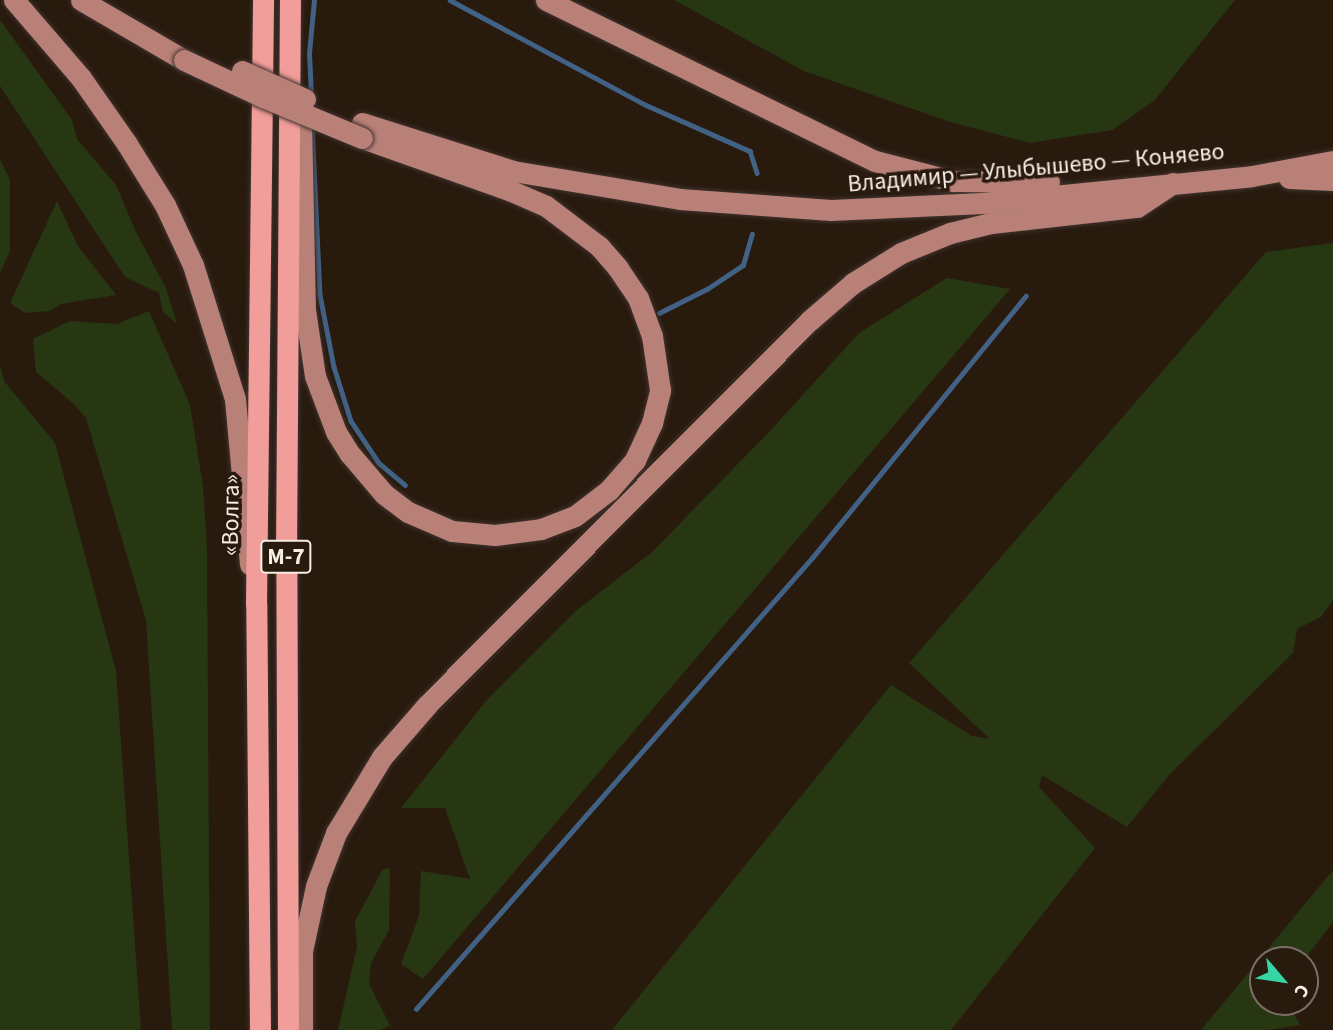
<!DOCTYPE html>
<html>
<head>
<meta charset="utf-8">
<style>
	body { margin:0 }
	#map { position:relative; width:1333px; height:1030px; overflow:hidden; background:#291a0e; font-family:"Source Sans 3",sans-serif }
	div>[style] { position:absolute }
	.green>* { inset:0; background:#273712 }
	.stream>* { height:4.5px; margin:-2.25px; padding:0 2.25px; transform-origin:2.25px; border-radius:2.25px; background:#416185 }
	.roads { filter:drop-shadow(0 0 2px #3f332e) drop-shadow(0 0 2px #3f332e) }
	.major>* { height:21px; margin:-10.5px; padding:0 10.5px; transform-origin:10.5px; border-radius:10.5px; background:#b98078 }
	.highway>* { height:21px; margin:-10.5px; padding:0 10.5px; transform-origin:10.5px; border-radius:10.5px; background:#f19d99 }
	.bridges { filter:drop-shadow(0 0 2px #3f332e) drop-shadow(0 0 2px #3f332e) }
	.major-bridge>* { height:21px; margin:-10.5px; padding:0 10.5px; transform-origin:10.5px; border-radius:10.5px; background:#b98078 }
	span { translate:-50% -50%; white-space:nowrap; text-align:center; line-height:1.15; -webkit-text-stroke:7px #291a0e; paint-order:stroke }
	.shield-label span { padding:2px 5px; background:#291a0e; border:2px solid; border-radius:5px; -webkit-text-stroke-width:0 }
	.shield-label { font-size:23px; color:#f8ede5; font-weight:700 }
	.street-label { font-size:24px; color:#f8ede5 }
	.north { position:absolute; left:1249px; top:946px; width:70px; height:70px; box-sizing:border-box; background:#291a0e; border:2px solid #7c6e64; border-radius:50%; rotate:119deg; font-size:19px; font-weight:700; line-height:28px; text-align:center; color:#f8ede5 }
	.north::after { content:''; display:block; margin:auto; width:24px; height:32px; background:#37d4a6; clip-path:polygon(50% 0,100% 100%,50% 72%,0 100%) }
</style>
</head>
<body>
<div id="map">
	<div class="green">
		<i style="clip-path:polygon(674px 0,1235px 0,1154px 101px,1112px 130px,1030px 143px,950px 122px,804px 71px)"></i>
		<i style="clip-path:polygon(0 20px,72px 120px,77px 139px,116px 185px,136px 232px,166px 288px,177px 324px,163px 312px,159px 293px,125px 277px,0 86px)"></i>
		<i style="clip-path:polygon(0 159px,10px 180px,10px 251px,0 273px)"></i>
		<i style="clip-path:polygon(57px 201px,78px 246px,116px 295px,61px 304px,50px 311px,25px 313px,10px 303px)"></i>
		<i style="clip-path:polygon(1333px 243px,1333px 600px,1321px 617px,1297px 629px,1293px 653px,1169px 775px,1127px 827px,1042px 775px,1039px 787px,1095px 848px,951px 1030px,612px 1030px,891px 685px,972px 736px,990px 739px,909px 663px,1266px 252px)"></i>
		<i style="clip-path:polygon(947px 278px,1010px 289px,423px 979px,401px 964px,419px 916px,421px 871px,470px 879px,445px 808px,401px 808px,485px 702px,577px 610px,652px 552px,771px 430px,859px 333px)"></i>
		<i style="clip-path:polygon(149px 311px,190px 405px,203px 486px,207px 548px,210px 1030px,172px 1030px,146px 620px,86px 418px,74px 404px,36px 372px,33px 339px,70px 321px,117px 324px)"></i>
		<i style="clip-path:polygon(0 365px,4px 381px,55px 443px,116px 671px,141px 1030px,0 1030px)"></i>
		<i style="clip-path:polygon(390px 868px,389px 930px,371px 963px,369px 984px,390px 1025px,381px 1030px,338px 1030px,357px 947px,355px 921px,383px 869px)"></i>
		<i style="clip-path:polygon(1333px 870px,1333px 922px,1304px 960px,1263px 960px,1263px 1002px,1287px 1002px,1300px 1025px,1268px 1030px,1201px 1030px)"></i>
	</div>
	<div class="stream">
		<i style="left:450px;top:0;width:222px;rotate:28.2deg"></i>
		<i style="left:646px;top:105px;width:114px;rotate:23.9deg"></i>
		<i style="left:750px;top:151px;width:23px;rotate:72deg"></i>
		<i style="left:311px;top:96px;width:43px;rotate:-92.7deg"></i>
		<i style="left:309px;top:53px;width:53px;rotate:-84.6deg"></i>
		<i style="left:312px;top:126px;width:169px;rotate:87.3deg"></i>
		<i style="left:320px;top:295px;width:73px;rotate:79deg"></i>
		<i style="left:334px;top:367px;width:57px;rotate:72.5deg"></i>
		<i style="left:351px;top:421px;width:50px;rotate:56.3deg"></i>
		<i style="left:379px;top:463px;width:34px;rotate:40deg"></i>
		<i style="left:659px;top:313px;width:54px;rotate:-26.6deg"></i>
		<i style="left:707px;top:289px;width:43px;rotate:-33.7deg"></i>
		<i style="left:743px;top:265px;width:32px;rotate:-74deg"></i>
		<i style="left:416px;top:1009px;width:600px;rotate:-48.72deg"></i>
		<i style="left:812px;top:558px;width:338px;rotate:-50.8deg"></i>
	</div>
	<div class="roads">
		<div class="major">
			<i style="left:14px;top:0;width:103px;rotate:49.3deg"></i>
			<i style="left:81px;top:78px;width:80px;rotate:55.1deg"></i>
			<i style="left:127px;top:144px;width:72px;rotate:58.1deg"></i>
			<i style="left:165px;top:205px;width:66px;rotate:65deg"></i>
			<i style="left:193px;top:265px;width:140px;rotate:72.6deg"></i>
			<i style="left:235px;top:399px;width:166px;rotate:84.8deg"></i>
			<i style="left:81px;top:0;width:119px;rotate:30.2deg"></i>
			<i style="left:546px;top:0;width:366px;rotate:26.1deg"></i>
			<i style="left:875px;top:161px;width:81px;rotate:14.4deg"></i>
			<i style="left:953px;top:181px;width:96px;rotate:0.6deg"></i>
			<i style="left:294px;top:98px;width:24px;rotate:73deg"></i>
			<i style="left:301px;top:121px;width:189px;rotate:88.8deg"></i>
			<i style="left:305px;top:310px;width:67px;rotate:81.4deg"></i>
			<i style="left:315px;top:376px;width:60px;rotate:69.4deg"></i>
			<i style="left:336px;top:432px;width:26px;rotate:58deg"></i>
			<i style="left:350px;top:454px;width:52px;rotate:49.6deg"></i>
			<i style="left:384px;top:494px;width:30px;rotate:37deg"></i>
			<i style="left:408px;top:512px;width:48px;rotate:23.4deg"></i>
			<i style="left:452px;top:531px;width:43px;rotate:5.3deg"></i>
			<i style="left:495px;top:535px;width:46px;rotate:-7.4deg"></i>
			<i style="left:541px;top:529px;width:36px;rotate:-21deg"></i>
			<i style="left:575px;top:516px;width:43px;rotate:-37.4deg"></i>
			<i style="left:609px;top:490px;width:40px;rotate:-49deg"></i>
			<i style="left:635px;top:460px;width:41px;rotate:-65.3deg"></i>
			<i style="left:652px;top:423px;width:34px;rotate:-76deg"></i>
			<i style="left:660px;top:390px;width:55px;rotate:-98.4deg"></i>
			<i style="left:652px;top:336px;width:40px;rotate:-110.2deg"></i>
			<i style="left:638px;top:298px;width:36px;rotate:-124deg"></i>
			<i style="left:618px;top:268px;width:28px;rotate:-131deg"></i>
			<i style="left:600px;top:247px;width:68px;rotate:-142.8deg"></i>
			<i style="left:546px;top:206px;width:40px;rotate:-156.6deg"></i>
			<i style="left:509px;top:190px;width:156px;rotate:-160.5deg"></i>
			<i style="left:362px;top:123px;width:158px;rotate:17.6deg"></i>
			<i style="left:513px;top:171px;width:169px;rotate:9.5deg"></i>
			<i style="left:680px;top:199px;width:151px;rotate:4.2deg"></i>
			<i style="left:831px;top:210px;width:152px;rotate:-2.6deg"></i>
			<i style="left:983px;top:203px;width:270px;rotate:-5.7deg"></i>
			<i style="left:1252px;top:176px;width:82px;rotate:-10.5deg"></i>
			<i style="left:1289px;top:178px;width:44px;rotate:2.6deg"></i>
			<i style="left:302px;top:1030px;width:79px;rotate:-90deg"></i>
			<i style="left:302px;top:951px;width:66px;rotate:-77.8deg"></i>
			<i style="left:316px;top:886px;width:57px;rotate:-69.3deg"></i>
			<i style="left:336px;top:833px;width:89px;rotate:-58.8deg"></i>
			<i style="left:382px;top:757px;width:70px;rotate:-49deg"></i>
			<i style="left:428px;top:704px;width:540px;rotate:-45.15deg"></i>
			<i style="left:809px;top:321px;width:58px;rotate:-40.8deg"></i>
			<i style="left:853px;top:283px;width:57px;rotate:-32deg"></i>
			<i style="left:901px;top:253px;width:53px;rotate:-22.2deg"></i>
			<i style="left:950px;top:233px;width:42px;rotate:-13.7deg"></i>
			<i style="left:991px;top:223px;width:147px;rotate:-6.3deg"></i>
			<i style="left:1137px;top:207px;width:43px;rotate:-33.7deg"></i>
		</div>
		<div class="highway">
			<i style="left:260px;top:1030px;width:427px;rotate:-90.5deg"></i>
			<i style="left:256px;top:603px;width:603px;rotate:-89.33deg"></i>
			<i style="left:288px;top:1030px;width:474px;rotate:-90.2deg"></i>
			<i style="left:286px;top:556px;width:556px;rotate:-89.59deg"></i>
		</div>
	</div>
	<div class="bridges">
		<div class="major-bridge">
			<i style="left:184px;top:60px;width:87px;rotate:25.1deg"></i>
			<i style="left:263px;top:97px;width:107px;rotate:22.5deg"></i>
			<i style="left:242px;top:71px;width:69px;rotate:24deg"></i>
		</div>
	</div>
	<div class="shield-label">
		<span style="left:286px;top:557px">М-7</span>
	</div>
	<div class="street-label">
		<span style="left:1036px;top:168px;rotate:-5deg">Владимир — Улыбышево — Коняево</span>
		<span style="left:231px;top:515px;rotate:-89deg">«Волга»</span>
	</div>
	<div class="north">С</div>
</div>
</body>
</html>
